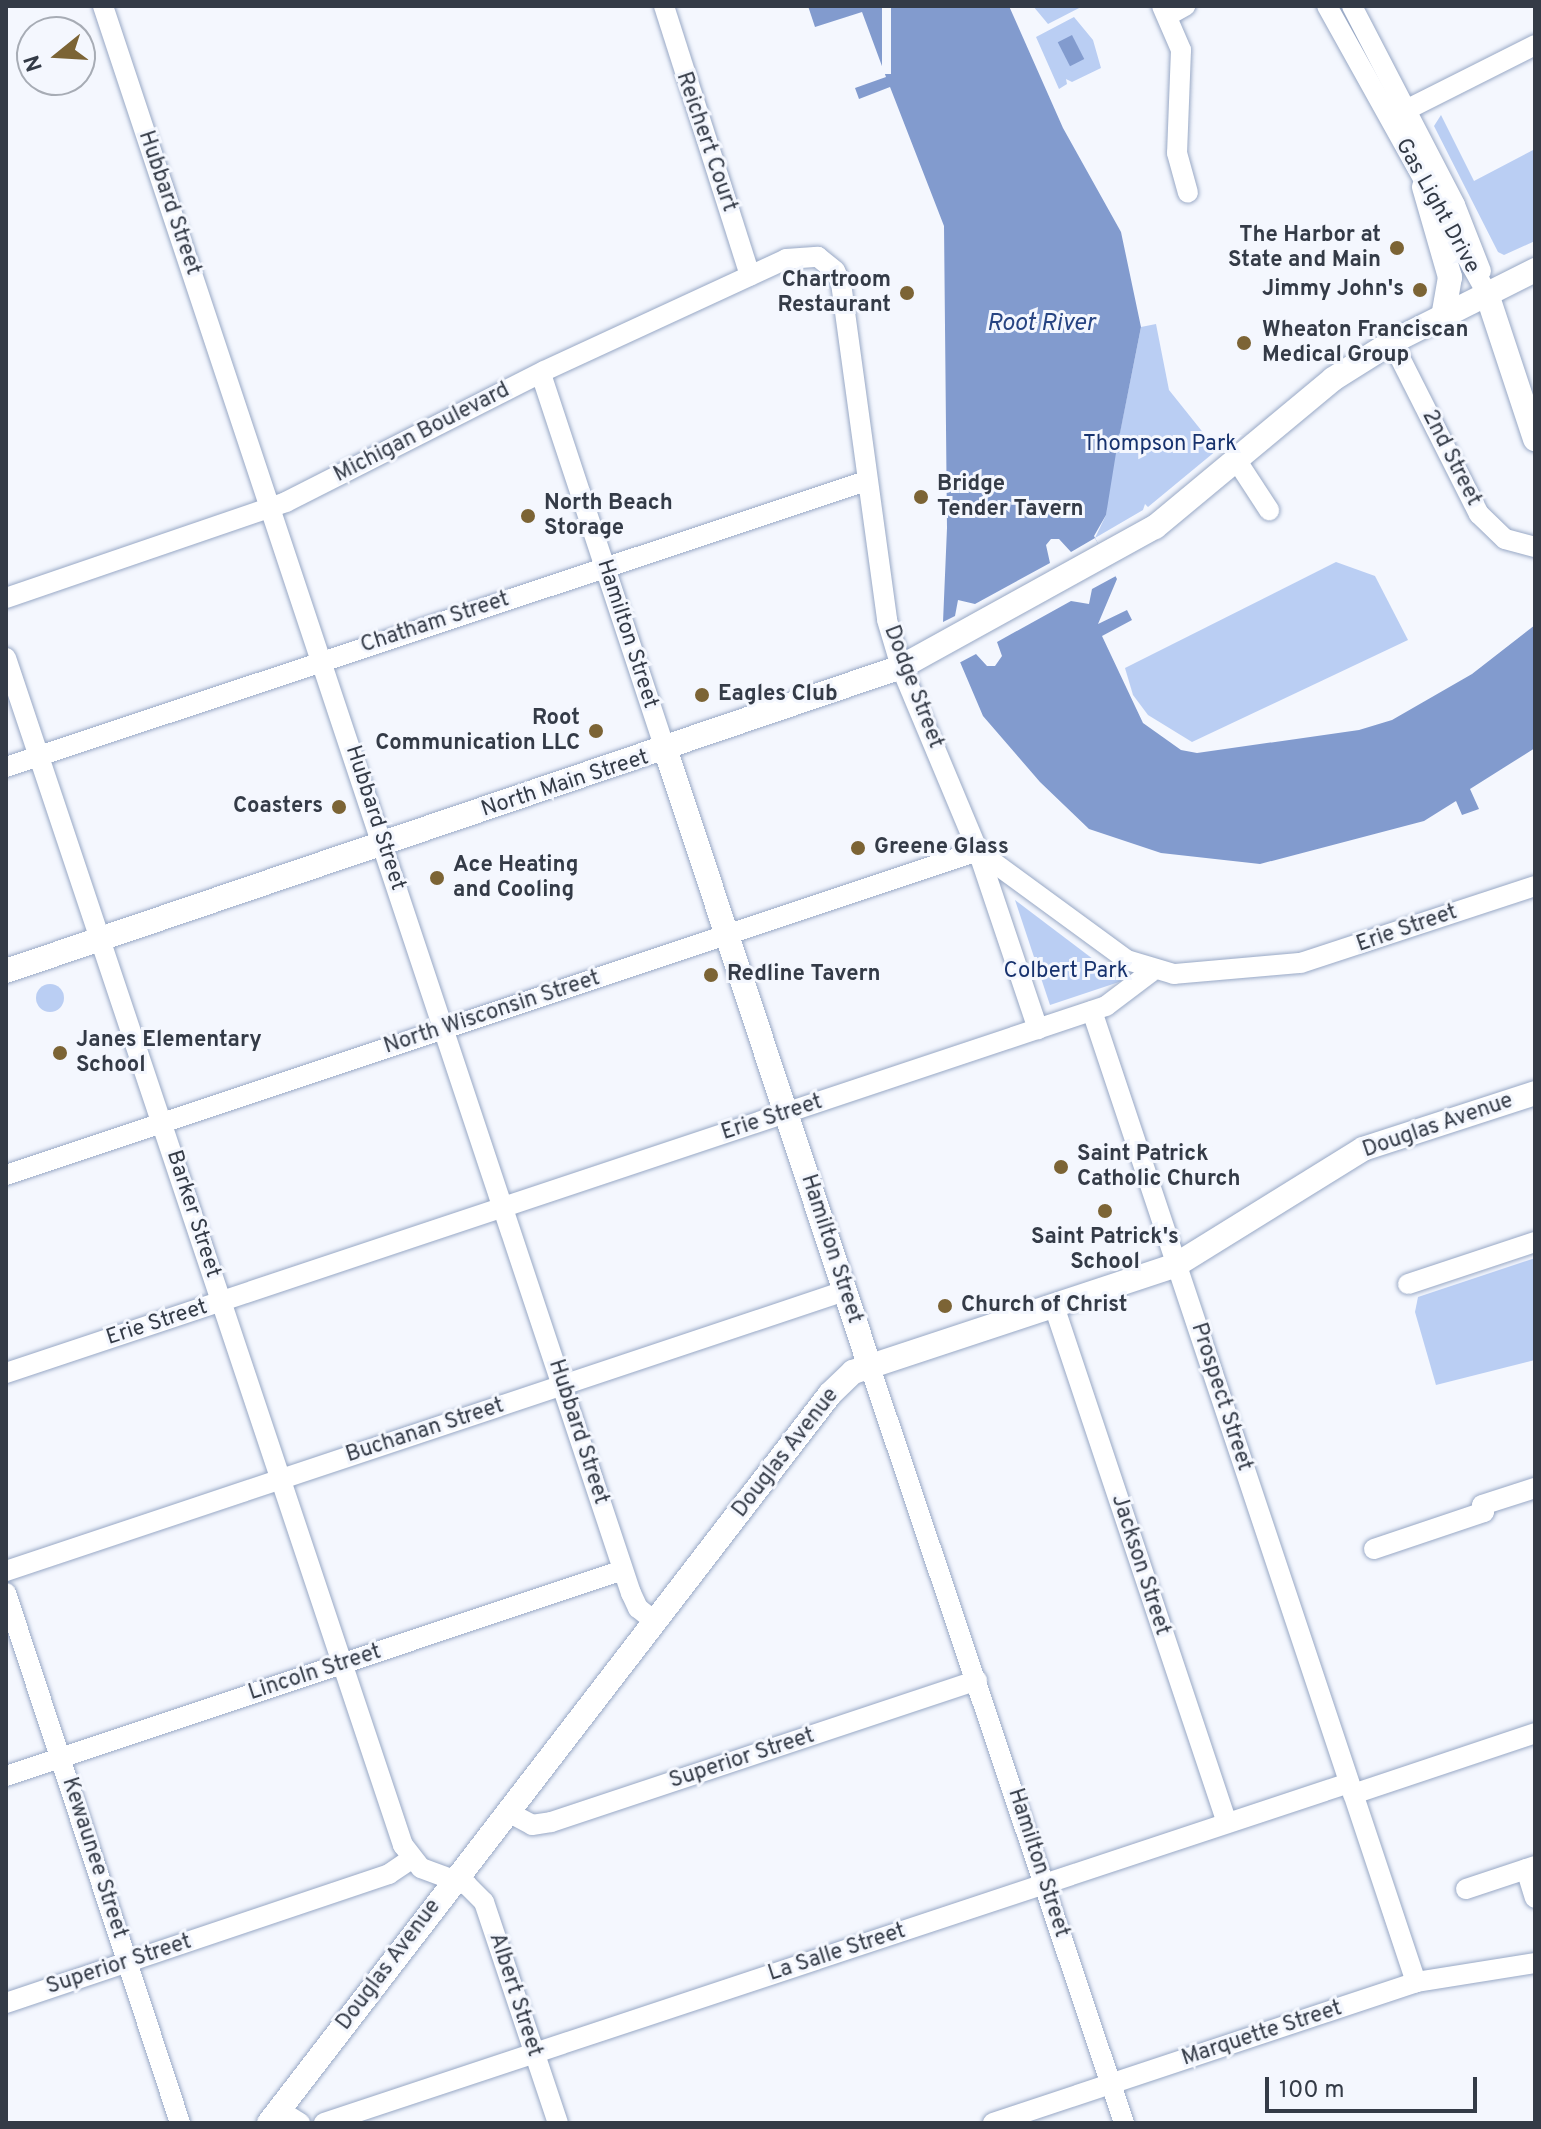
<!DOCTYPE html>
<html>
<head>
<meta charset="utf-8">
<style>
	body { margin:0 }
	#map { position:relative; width:1541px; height:2129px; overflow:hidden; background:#f4f7fe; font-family:Overpass,sans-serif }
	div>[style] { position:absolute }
	.green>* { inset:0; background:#bacef3 }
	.round { border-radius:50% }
	.water>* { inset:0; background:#829bce; transform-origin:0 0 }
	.pier>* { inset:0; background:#f4f7fe; transform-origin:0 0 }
	.roads { filter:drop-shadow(0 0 2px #98a8c5) drop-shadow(0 0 2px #98a8c5) }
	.minor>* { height:20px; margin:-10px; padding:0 10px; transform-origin:10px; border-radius:10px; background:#fff }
	.major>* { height:24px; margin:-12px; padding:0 12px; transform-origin:12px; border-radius:12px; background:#fff }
	.dots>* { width:22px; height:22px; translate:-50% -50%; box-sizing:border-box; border:4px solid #f4f7fe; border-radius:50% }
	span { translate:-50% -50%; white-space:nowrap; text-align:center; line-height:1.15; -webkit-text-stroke:6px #f4f7fe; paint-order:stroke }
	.street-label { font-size:22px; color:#343b47 }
	.poi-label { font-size:22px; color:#343b47; font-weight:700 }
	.right { translate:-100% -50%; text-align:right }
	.left { translate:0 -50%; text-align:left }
	.park-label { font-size:22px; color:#17326e }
	.water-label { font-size:24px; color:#274482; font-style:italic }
	.frame { position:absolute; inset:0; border:8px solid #343b47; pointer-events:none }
	.north { position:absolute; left:16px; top:16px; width:80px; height:80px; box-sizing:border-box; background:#f4f7fe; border:2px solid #a7acb5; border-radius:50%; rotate:252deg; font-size:22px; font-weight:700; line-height:32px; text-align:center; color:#343b47 }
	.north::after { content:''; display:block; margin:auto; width:28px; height:36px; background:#7c6435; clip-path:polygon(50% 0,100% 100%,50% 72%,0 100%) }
	.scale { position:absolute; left:1265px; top:2077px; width:212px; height:36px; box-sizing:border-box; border:4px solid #343b47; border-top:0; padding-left:10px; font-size:24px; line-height:28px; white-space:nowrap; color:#343b47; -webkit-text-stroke:6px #f4f7fe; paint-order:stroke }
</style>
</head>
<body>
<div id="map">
	<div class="green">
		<i style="clip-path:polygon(1033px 6px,1083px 6px,1048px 24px)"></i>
		<i style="clip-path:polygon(1074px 17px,1093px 40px,1101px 68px,1072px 82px,1066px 79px,1067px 84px,1059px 89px,1036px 37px)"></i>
		<i style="clip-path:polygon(1441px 115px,1474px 181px,1535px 149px,1535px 241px,1504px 255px,1498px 252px,1434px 126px)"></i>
		<i style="clip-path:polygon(1156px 324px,1169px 390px,1217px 450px,1148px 507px,1145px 504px,1143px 510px,1095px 538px,1106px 515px,1112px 444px,1120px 432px,1141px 327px)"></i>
		<i style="clip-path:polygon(1336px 562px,1375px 576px,1408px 640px,1192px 742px,1148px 715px,1133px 695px,1125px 668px)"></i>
		<i style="clip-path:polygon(1015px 900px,1122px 981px,1050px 1005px)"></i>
		<i class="round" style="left:36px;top:984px;width:28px;height:28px"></i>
		<i style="clip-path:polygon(1535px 1258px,1535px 1360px,1436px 1385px,1415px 1312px,1418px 1297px)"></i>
	</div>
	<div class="water">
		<i style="clip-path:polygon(808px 6px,1009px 6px,1063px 128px,1121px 232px,1141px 327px,1120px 433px,1112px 444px,1116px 453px,1106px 515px,1094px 536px,1117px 579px,1098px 624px,1127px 610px,1132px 620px,1102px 636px,1143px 723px,1181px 750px,1197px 753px,1359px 730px,1392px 720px,1472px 674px,1535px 625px,1535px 748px,1470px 789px,1479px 809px,1462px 815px,1456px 801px,1424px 821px,1260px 864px,1161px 853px,1089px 829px,1040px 782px,983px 716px,943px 622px,947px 528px,944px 226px,890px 87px,859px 99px,855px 88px,886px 77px,862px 12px,815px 27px)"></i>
		<i style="left:1072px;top:35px;width:27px;height:16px;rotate:63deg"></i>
	</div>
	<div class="pier">
		<i style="left:882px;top:6px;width:9px;height:68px"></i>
		<i style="clip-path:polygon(1095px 538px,1116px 576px,1092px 589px,1089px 604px,1071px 601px,997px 642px,1002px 656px,995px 666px,987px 666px,976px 654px,957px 664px,939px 624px,955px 616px,958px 600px,975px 604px,1050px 563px,1046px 545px,1051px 539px,1059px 539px,1071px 552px)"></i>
	</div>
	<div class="roads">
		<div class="minor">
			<i style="left:103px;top:6px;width:1673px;rotate:71.6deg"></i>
			<i style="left:631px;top:1593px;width:17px;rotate:65deg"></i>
			<i style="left:638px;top:1608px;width:22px;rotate:39deg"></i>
			<i style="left:664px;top:6px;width:283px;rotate:72.3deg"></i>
			<i style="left:1162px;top:6px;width:48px;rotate:66.6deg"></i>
			<i style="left:1181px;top:50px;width:103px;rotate:92.2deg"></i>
			<i style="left:1177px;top:153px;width:41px;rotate:74.6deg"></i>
			<i style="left:1327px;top:6px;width:329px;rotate:60.9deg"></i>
			<i style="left:1352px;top:6px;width:224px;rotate:62.6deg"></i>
			<i style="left:1455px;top:205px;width:71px;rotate:68.5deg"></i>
			<i style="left:1167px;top:16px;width:21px;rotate:-29deg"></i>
			<i style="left:1396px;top:115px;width:156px;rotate:-26.7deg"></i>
			<i style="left:1392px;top:342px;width:193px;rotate:63.2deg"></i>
			<i style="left:1479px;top:514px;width:36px;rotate:44deg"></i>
			<i style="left:1505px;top:539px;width:31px;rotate:15deg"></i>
			<i style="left:541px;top:374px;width:397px;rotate:71.7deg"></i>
			<i style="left:1237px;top:461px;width:59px;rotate:56.9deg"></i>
			<i style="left:6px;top:598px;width:296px;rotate:-18.9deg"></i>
			<i style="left:286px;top:502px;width:289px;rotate:-26.9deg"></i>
			<i style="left:544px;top:371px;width:267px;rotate:-24.8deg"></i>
			<i style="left:786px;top:259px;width:32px;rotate:-4deg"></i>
			<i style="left:818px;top:257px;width:22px;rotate:39deg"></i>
			<i style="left:835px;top:271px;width:13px;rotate:63deg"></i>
			<i style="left:841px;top:283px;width:340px;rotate:82.2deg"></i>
			<i style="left:887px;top:620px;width:49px;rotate:73.4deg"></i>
			<i style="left:901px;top:667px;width:199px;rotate:67.3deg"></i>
			<i style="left:978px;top:851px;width:188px;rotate:71.4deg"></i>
			<i style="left:6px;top:658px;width:1252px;rotate:71.51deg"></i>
			<i style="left:403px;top:1845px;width:29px;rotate:52deg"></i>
			<i style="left:421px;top:1868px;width:49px;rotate:20.3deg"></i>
			<i style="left:467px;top:1885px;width:24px;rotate:45deg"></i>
			<i style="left:484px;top:1902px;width:233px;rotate:71.5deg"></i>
			<i style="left:6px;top:767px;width:906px;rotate:-18.39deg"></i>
			<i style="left:978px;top:851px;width:185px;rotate:36.2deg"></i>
			<i style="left:1127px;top:960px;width:49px;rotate:16.6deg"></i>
			<i style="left:1174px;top:974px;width:127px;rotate:-5deg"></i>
			<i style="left:1301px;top:963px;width:246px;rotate:-18.2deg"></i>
			<i style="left:1092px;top:1011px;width:1024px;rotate:71.55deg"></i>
			<i style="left:6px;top:1175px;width:1025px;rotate:-18.43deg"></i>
			<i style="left:1408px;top:1284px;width:134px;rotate:-18.3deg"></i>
			<i style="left:1054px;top:1306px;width:545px;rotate:71.5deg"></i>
			<i style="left:869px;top:1364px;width:801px;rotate:71.43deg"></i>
			<i style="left:6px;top:1373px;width:1160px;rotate:-18.45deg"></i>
			<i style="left:1106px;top:1006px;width:56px;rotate:-37.1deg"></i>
			<i style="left:1374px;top:1549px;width:116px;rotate:-18.6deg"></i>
			<i style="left:1484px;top:1512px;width:7px;rotate:-106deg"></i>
			<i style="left:1482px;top:1505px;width:56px;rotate:-17.8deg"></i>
			<i style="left:6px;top:1571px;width:884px;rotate:-18.46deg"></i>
			<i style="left:6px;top:1593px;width:558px;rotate:71.82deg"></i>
			<i style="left:6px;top:1776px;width:650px;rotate:-18.46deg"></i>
			<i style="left:1353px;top:1794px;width:192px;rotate:-18.5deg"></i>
			<i style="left:508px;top:1812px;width:27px;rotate:28deg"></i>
			<i style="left:532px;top:1825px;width:19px;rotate:-9deg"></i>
			<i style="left:551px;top:1822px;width:449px;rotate:-18.4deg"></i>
			<i style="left:1526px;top:1869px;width:30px;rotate:73deg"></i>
			<i style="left:1466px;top:1889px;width:73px;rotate:-18.4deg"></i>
			<i style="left:6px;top:2003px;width:404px;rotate:-18.6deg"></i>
			<i style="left:389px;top:1874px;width:27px;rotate:-34deg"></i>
			<i style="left:279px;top:2110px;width:25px;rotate:32deg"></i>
			<i style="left:324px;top:2123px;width:1080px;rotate:-18.35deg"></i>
			<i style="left:993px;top:2123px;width:446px;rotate:-18.4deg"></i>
			<i style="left:1416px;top:1982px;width:121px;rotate:-9.1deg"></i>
		</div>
		<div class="major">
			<i style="left:1424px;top:187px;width:94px;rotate:73.9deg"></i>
			<i style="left:1450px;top:277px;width:41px;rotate:99.9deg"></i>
			<i style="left:1487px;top:294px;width:153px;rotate:71.7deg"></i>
			<i style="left:666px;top:751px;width:646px;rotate:71.68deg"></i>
			<i style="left:6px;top:971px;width:945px;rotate:-18.76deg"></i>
			<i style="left:901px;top:667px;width:290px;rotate:-28.9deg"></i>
			<i style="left:1155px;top:527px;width:231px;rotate:-39.7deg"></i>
			<i style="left:1333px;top:379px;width:70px;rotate:-32.1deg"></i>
			<i style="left:1392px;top:342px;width:160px;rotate:-26.7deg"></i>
			<i style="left:269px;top:2123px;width:920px;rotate:-52.42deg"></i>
			<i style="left:830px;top:1394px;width:32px;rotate:-44deg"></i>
			<i style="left:853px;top:1372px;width:340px;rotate:-18.3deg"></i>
			<i style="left:1176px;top:1265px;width:220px;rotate:-31.8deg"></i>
			<i style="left:1363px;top:1149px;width:181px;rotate:-18deg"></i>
		</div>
	</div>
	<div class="dots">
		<i style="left:1397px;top:248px;background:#7c6435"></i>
		<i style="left:1420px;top:290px;background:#7c6435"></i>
		<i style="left:907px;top:293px;background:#7c6435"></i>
		<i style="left:1244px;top:343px;background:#7c6435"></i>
		<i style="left:921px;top:497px;background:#7c6435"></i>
		<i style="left:528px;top:516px;background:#7c6435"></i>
		<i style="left:702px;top:695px;background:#7c6435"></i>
		<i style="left:596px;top:731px;background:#7c6435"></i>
		<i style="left:339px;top:807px;background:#7c6435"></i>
		<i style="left:858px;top:848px;background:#7c6435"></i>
		<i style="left:437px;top:878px;background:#7c6435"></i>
		<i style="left:711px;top:975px;background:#7c6435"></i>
		<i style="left:60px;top:1053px;background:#7c6435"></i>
		<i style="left:1061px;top:1167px;background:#7c6435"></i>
		<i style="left:1105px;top:1211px;background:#7c6435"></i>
		<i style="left:945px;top:1306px;background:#7c6435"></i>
	</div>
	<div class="street-label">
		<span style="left:706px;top:142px;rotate:71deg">Reichert Court</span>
		<span style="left:169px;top:203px;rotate:71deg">Hubbard Street</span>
		<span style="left:1437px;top:206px;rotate:61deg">Gas Light Drive</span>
		<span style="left:422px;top:433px;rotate:-27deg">Michigan Boulevard</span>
		<span style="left:1451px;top:458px;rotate:63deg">2nd Street</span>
		<span style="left:435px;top:623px;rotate:-18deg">Chatham Street</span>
		<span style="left:627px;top:634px;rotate:72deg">Hamilton Street</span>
		<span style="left:913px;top:687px;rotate:69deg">Dodge Street</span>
		<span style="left:565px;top:784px;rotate:-18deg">North Main Street</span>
		<span style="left:375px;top:818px;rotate:72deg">Hubbard Street</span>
		<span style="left:1407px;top:929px;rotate:-19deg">Erie Street</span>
		<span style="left:492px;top:1013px;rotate:-18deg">North Wisconsin Street</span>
		<span style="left:772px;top:1118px;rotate:-18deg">Erie Street</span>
		<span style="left:1438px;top:1126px;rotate:-19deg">Douglas Avenue</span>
		<span style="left:193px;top:1214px;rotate:72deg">Barker Street</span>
		<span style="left:831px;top:1249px;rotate:72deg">Hamilton Street</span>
		<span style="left:157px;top:1323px;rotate:-18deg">Erie Street</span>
		<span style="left:1221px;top:1397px;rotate:72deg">Prospect Street</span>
		<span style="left:425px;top:1431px;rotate:-18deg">Buchanan Street</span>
		<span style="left:578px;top:1432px;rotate:72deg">Hubbard Street</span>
		<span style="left:786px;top:1453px;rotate:-52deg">Douglas Avenue</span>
		<span style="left:1140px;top:1565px;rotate:72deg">Jackson Street</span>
		<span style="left:315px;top:1673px;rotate:-18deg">Lincoln Street</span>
		<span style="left:742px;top:1759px;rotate:-18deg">Superior Street</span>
		<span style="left:94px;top:1858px;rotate:72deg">Kewaunee Street</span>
		<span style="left:1038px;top:1863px;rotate:72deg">Hamilton Street</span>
		<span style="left:837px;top:1953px;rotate:-18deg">La Salle Street</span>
		<span style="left:119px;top:1965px;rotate:-18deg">Superior Street</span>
		<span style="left:389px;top:1965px;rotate:-53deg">Douglas Avenue</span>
		<span style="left:515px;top:1995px;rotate:72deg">Albert Street</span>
		<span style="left:1262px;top:2034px;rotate:-18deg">Marquette Street</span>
	</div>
	<div class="poi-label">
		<span class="right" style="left:1381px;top:248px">The Harbor at<br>State and Main</span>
		<span class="right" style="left:891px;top:293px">Chartroom<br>Restaurant</span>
		<span class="right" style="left:1404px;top:290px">Jimmy John's</span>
		<span class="left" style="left:1262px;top:343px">Wheaton Franciscan<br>Medical Group</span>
		<span class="left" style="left:937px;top:497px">Bridge<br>Tender Tavern</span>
		<span class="left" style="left:544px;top:516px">North Beach<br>Storage</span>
		<span class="left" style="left:718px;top:695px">Eagles Club</span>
		<span class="right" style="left:580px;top:731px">Root<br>Communication LLC</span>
		<span class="right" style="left:323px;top:807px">Coasters</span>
		<span class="left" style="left:874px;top:848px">Greene Glass</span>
		<span class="left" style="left:453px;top:878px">Ace Heating<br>and Cooling</span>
		<span class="left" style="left:727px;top:975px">Redline Tavern</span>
		<span class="left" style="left:76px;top:1053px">Janes Elementary<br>School</span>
		<span class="left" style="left:1077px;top:1167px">Saint Patrick<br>Catholic Church</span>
		<span style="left:1105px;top:1250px">Saint Patrick's<br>School</span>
		<span class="left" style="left:961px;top:1306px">Church of Christ</span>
	</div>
	<div class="park-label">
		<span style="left:1160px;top:445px">Thompson Park</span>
		<span style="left:1066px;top:972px">Colbert Park</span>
	</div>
	<div class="water-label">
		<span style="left:1041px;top:325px">Root River</span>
	</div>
	<div class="frame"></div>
	<div class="north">N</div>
	<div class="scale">100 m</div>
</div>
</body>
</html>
